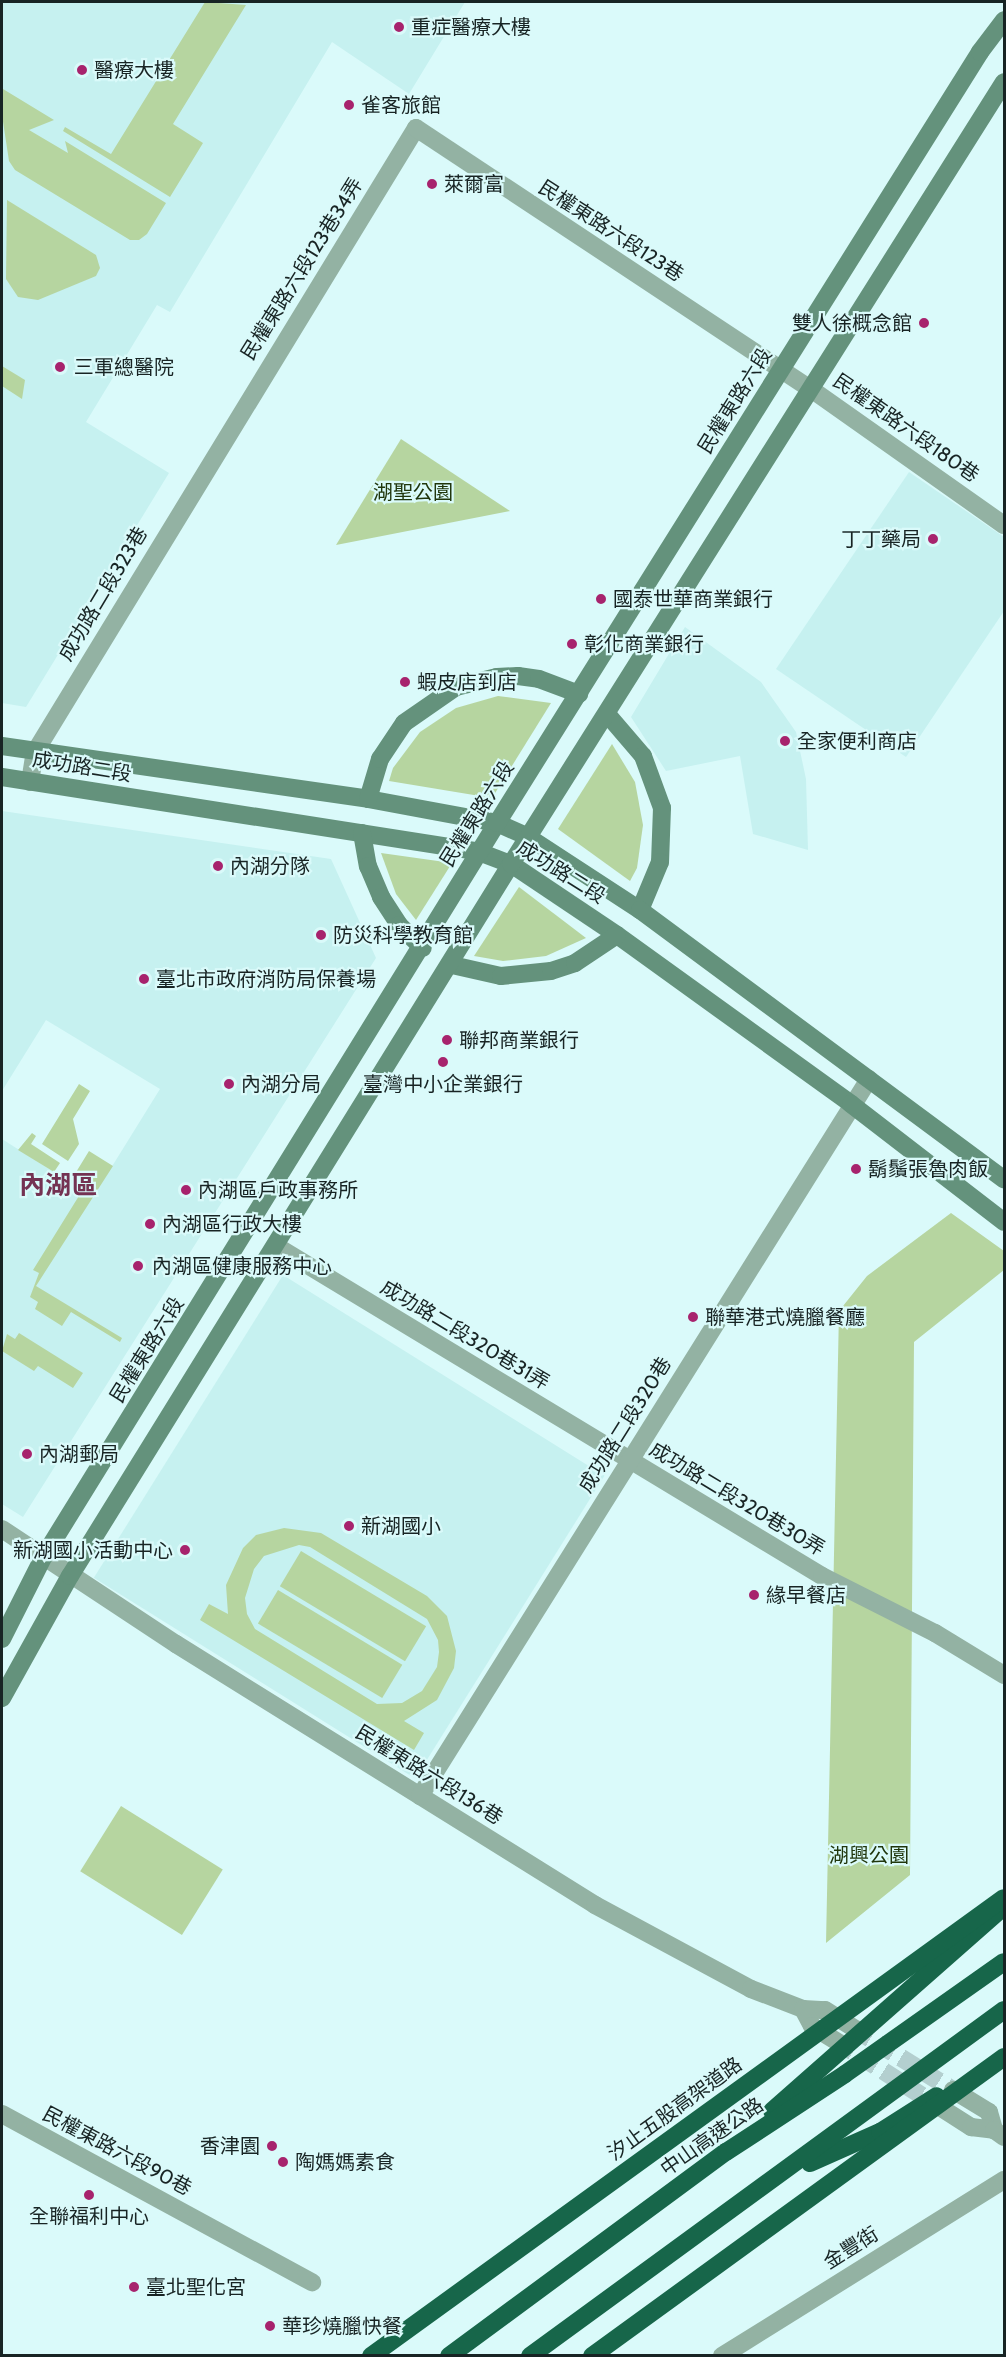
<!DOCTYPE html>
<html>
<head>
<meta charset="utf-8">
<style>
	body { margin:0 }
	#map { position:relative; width:1006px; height:2357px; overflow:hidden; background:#dafafa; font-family:Cabin,"Noto Sans TC",sans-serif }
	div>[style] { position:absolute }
	.built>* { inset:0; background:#c6f1f0; transform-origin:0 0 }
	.green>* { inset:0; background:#b6d5a0; transform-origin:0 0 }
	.minor-tunnel>* { height:18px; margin-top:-9px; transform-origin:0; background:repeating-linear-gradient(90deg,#b3cfcf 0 18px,transparent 0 27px) }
	.minor>* { height:18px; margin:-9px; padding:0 9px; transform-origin:9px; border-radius:9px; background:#93b2a3 }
	.secondary>* { height:18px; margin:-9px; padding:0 9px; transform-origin:9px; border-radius:9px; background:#64927c }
	.motorway>* { height:18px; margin:-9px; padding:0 9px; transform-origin:9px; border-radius:9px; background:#17664a }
	.motorway-bridge>* { height:18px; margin:-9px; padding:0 9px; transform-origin:9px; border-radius:9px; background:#17664a }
	.dots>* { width:16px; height:16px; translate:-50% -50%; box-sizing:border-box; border:3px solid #dafafa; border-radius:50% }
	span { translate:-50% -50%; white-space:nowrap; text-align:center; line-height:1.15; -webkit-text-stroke:4.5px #dafafa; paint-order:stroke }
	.poi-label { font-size:20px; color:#182424 }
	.left { translate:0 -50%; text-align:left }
	.right { translate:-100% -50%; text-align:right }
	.street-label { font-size:20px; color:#182424 }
	.park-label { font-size:20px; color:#20360c }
	.district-label { font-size:26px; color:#743252; font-weight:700 }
	.frame { position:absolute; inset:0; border:3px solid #182424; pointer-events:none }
</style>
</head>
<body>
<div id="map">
	<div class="built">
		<i style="clip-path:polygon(2px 2px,465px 2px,409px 94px,332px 42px,170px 312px,157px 305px,86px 422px,169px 473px,26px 707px,2px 703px)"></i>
		<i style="clip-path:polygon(909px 472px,1004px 537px,1004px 611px,906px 757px,776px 669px)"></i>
		<i style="clip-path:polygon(685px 627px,761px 682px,796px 732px,806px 779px,808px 850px,753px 834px,740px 756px,666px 771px,631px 717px)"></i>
		<i style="clip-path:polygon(2px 811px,331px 859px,376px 958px,23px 1517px,2px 1504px,2px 1139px,93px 1197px,160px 1089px,46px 1020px,2px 1091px)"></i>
		<i style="left:283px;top:1275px;width:379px;height:357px;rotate:32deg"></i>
	</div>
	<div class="green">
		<i style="clip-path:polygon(205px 2px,246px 5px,173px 124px,203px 143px,170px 197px,63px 131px,65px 127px,111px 154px)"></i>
		<i style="clip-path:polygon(3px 89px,54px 120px,29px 130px,68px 153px,65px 141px,166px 203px,147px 234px,139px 240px,130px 240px,15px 170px,9px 161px,2px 115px)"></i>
		<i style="clip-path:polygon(7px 200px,96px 255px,100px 268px,96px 276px,38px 300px,18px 297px,6px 279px)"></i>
		<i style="clip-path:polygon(2px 366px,25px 380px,22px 399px,2px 386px)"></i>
		<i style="clip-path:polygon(401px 439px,510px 511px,336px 545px)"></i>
		<i style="clip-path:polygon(498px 696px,551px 703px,492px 798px,389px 781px,393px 768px,420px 732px,456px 708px)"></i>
		<i style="clip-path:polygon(612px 744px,635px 782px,643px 825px,637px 868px,630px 881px,558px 829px)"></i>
		<i style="clip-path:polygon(381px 853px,452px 863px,416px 920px,396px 894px)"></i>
		<i style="clip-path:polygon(519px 887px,586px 938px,546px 956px,503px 961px,474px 956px)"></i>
		<i style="clip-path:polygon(79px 1084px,90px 1091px,73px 1119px,79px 1144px,68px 1161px,42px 1144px)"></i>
		<i style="clip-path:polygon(32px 1133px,36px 1136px,31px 1144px,60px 1163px,54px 1172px,18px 1150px)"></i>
		<i style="clip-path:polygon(89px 1151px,113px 1166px,36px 1286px,122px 1338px,120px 1342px,71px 1312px,62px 1326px,35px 1309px,38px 1302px,30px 1297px,39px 1273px,33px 1270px,82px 1191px,70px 1182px)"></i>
		<i style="clip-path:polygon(951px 1213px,1004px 1251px,1004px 1270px,914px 1342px,910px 1875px,826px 1943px,839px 1311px,867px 1276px)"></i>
		<i style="clip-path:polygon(19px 1333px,83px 1373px,73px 1388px,38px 1366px,34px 1371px,2px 1351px,7px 1334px,15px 1339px)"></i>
		<i style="clip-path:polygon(evenodd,284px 1528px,321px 1533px,427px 1596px,447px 1616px,456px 1651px,454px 1668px,437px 1700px,404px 1721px,424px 1733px,414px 1750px,200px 1620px,209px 1604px,228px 1614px,226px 1585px,243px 1548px,256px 1535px,284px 1528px,299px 1545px,310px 1547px,427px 1619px,438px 1640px,439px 1652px,437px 1667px,422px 1691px,402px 1703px,377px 1704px,255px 1629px,247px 1614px,245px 1598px,254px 1569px,264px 1556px,299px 1545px)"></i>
		<i style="left:301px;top:1551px;width:146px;height:41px;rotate:31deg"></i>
		<i style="left:278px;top:1590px;width:145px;height:39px;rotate:31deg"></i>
		<i style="left:121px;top:1806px;width:120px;height:77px;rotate:32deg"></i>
	</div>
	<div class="minor-tunnel">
		<i style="left:855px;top:2029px;width:115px;rotate:31.9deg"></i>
		<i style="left:838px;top:2042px;width:115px;rotate:32.6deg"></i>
	</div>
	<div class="minor">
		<i style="left:30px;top:782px;width:30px;rotate:-81deg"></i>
		<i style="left:35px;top:752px;width:731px;rotate:-58.59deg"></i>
		<i style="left:416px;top:128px;width:473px;rotate:33.5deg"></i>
		<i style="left:811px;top:389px;width:236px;rotate:35.2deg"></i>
		<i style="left:276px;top:1246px;width:638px;rotate:31.15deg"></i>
		<i style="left:822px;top:1576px;width:127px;rotate:26.8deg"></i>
		<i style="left:935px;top:1633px;width:81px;rotate:31.3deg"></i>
		<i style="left:2px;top:1529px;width:209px;rotate:33.5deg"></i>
		<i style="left:176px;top:1644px;width:494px;rotate:31.9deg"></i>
		<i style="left:595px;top:1905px;width:177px;rotate:28.3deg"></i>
		<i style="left:751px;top:1989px;width:56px;rotate:21deg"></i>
		<i style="left:803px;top:2009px;width:22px;rotate:3deg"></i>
		<i style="left:825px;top:2010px;width:36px;rotate:32deg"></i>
		<i style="left:420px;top:1796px;width:846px;rotate:-57.94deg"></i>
		<i style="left:803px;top:2009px;width:19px;rotate:62deg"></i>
		<i style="left:812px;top:2026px;width:31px;rotate:32deg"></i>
		<i style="left:953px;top:2090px;width:42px;rotate:31.4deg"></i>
		<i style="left:989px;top:2112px;width:19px;rotate:74deg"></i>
		<i style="left:935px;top:2104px;width:43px;rotate:32.6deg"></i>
		<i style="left:971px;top:2127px;width:23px;rotate:7deg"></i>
		<i style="left:994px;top:2130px;width:12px;rotate:35deg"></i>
		<i style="left:2px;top:2114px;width:353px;rotate:28.5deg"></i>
		<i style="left:722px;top:2356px;width:332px;rotate:-32deg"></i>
	</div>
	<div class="secondary">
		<i style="left:607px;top:714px;width:55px;rotate:49.4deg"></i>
		<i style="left:643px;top:756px;width:55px;rotate:69.9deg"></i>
		<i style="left:662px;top:808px;width:54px;rotate:92.1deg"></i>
		<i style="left:660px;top:862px;width:52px;rotate:112.6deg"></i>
		<i style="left:2px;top:746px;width:370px;rotate:8.2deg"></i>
		<i style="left:368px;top:799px;width:131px;rotate:10.5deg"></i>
		<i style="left:497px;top:823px;width:34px;rotate:24deg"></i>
		<i style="left:528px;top:837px;width:134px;rotate:33.1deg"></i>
		<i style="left:640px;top:910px;width:453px;rotate:36.5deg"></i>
		<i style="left:2px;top:777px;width:483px;rotate:8.9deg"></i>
		<i style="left:479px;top:852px;width:34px;rotate:21deg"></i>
		<i style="left:511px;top:864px;width:128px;rotate:33.8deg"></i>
		<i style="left:617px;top:935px;width:289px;rotate:35.8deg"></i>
		<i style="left:851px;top:1104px;width:193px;rotate:37.6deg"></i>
		<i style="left:368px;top:799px;width:42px;rotate:-73.3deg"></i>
		<i style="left:380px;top:759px;width:43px;rotate:-56.3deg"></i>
		<i style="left:404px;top:723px;width:63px;rotate:-34.7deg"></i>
		<i style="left:456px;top:687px;width:42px;rotate:-13.7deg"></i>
		<i style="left:497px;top:677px;width:21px;rotate:-3deg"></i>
		<i style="left:518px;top:676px;width:21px;rotate:8deg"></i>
		<i style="left:539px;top:679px;width:43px;rotate:20.6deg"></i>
		<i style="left:362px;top:833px;width:34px;rotate:80deg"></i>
		<i style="left:368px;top:866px;width:34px;rotate:67deg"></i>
		<i style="left:381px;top:897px;width:33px;rotate:57deg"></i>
		<i style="left:399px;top:925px;width:33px;rotate:44deg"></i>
		<i style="left:452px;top:965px;width:50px;rotate:12.7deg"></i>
		<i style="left:501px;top:976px;width:50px;rotate:-5.7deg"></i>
		<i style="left:551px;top:971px;width:25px;rotate:-18deg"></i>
		<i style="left:575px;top:963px;width:50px;rotate:-33.7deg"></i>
		<i style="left:2px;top:1639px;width:93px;rotate:-63.2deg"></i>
		<i style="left:44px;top:1556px;width:862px;rotate:-58.28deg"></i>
		<i style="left:497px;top:823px;width:910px;rotate:-57.93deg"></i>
		<i style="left:980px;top:52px;width:40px;rotate:-53deg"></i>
		<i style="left:2px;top:1698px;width:140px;rotate:-60.9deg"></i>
		<i style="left:70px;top:1576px;width:838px;rotate:-58.23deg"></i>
		<i style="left:511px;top:864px;width:924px;rotate:-57.77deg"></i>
	</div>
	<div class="motorway">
		<i style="left:772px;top:2111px;width:305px;rotate:-41.4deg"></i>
		<i style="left:810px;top:2163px;width:77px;rotate:-23.9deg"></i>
		<i style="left:880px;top:2132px;width:67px;rotate:-32.3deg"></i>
		<i style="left:449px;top:2356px;width:344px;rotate:-36.4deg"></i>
		<i style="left:726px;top:2152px;width:142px;rotate:-33.2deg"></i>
		<i style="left:845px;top:2074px;width:194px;rotate:-35.2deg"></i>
		<i style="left:530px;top:2356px;width:587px;rotate:-36.13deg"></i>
	</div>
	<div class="motorway-bridge">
		<i style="left:371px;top:2356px;width:781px;rotate:-35.89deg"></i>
		<i style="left:592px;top:2356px;width:509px;rotate:-35.97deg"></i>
	</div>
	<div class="dots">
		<i style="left:399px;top:27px;background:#a7236d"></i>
		<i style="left:82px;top:70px;background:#a7236d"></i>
		<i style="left:349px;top:105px;background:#a7236d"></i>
		<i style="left:432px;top:184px;background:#a7236d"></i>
		<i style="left:924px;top:323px;background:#a7236d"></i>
		<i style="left:60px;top:367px;background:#a7236d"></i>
		<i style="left:933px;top:539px;background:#a7236d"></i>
		<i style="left:601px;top:599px;background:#a7236d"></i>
		<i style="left:572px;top:644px;background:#a7236d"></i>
		<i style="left:405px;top:682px;background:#a7236d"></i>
		<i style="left:785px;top:741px;background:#a7236d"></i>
		<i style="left:218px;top:866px;background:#a7236d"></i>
		<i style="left:321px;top:935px;background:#a7236d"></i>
		<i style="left:144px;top:979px;background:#a7236d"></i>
		<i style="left:447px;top:1040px;background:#a7236d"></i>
		<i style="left:443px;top:1062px;background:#a7236d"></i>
		<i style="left:229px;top:1084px;background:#a7236d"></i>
		<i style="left:856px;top:1169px;background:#a7236d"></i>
		<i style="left:186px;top:1190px;background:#a7236d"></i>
		<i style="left:150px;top:1224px;background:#a7236d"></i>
		<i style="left:138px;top:1266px;background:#a7236d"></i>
		<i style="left:693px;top:1317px;background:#a7236d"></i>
		<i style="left:27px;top:1454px;background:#a7236d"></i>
		<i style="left:349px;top:1526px;background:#a7236d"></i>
		<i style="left:185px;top:1550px;background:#a7236d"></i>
		<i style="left:754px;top:1595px;background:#a7236d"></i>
		<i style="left:272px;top:2146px;background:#a7236d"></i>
		<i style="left:283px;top:2162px;background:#a7236d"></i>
		<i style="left:89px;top:2195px;background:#a7236d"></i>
		<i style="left:134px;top:2287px;background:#a7236d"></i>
		<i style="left:270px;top:2326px;background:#a7236d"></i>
	</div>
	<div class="poi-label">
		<span class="left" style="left:411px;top:27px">重症醫療大樓</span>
		<span class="left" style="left:94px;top:70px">醫療大樓</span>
		<span class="left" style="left:361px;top:105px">雀客旅館</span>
		<span class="left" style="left:444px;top:184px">萊爾富</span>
		<span class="right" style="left:912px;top:323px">雙人徐概念館</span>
		<span class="left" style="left:74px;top:367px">三軍總醫院</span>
		<span class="right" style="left:921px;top:539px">丁丁藥局</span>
		<span class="left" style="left:613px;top:599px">國泰世華商業銀行</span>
		<span class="left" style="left:584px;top:644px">彰化商業銀行</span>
		<span class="left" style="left:417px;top:682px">蝦皮店到店</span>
		<span class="left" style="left:797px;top:741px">全家便利商店</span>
		<span class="left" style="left:230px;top:866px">內湖分隊</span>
		<span class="left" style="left:333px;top:935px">防災科學教育館</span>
		<span class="left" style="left:156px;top:979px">臺北市政府消防局保養場</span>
		<span class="left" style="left:459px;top:1040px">聯邦商業銀行</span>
		<span class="left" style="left:241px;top:1084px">內湖分局</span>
		<span style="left:443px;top:1084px">臺灣中小企業銀行</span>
		<span class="left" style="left:868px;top:1169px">鬍鬚張魯肉飯</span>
		<span class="left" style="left:198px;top:1190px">內湖區戶政事務所</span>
		<span class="left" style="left:162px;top:1224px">內湖區行政大樓</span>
		<span class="left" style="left:152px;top:1266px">內湖區健康服務中心</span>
		<span class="left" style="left:705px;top:1317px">聯華港式燒臘餐廳</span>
		<span class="left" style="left:39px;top:1454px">內湖郵局</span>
		<span class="left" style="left:361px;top:1526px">新湖國小</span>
		<span class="right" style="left:173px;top:1550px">新湖國小活動中心</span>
		<span class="left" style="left:766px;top:1595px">緣早餐店</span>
		<span class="right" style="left:260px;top:2146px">香津園</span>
		<span class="left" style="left:295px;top:2162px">陶媽媽素食</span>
		<span style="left:89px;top:2216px">全聯福利中心</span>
		<span class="left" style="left:146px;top:2287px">臺北聖化宮</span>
		<span class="left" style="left:282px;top:2326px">華珍燒臘快餐</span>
	</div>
	<div class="street-label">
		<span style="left:611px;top:231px;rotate:33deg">民權東路六段123巷</span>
		<span style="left:302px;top:269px;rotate:-58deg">民權東路六段123巷34弄</span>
		<span style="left:735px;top:401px;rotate:-58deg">民權東路六段</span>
		<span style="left:906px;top:428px;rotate:35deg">民權東路六段180巷</span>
		<span style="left:103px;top:594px;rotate:-59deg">成功路二段323巷</span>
		<span style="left:82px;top:767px;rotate:9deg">成功路二段</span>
		<span style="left:477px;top:814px;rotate:-58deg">民權東路六段</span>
		<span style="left:561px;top:872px;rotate:32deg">成功路二段</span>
		<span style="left:465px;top:1335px;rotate:31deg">成功路二段320巷31弄</span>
		<span style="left:147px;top:1350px;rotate:-58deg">民權東路六段</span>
		<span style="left:625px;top:1425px;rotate:-58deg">成功路二段320巷</span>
		<span style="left:737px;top:1499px;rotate:31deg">成功路二段320巷30弄</span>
		<span style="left:429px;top:1775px;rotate:32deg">民權東路六段136巷</span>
		<span style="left:675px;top:2109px;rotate:-36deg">汐止五股高架道路</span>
		<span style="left:712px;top:2137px;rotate:-35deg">中山高速公路</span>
		<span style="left:117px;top:2151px;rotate:28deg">民權東路六段90巷</span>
		<span style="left:851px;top:2248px;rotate:-32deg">金豐街</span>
	</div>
	<div class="park-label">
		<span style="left:413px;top:492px">湖聖公園</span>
		<span style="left:869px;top:1855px">湖興公園</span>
	</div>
	<div class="district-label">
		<span style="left:58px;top:1186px">內湖區</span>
	</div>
	<div class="frame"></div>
</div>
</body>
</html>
